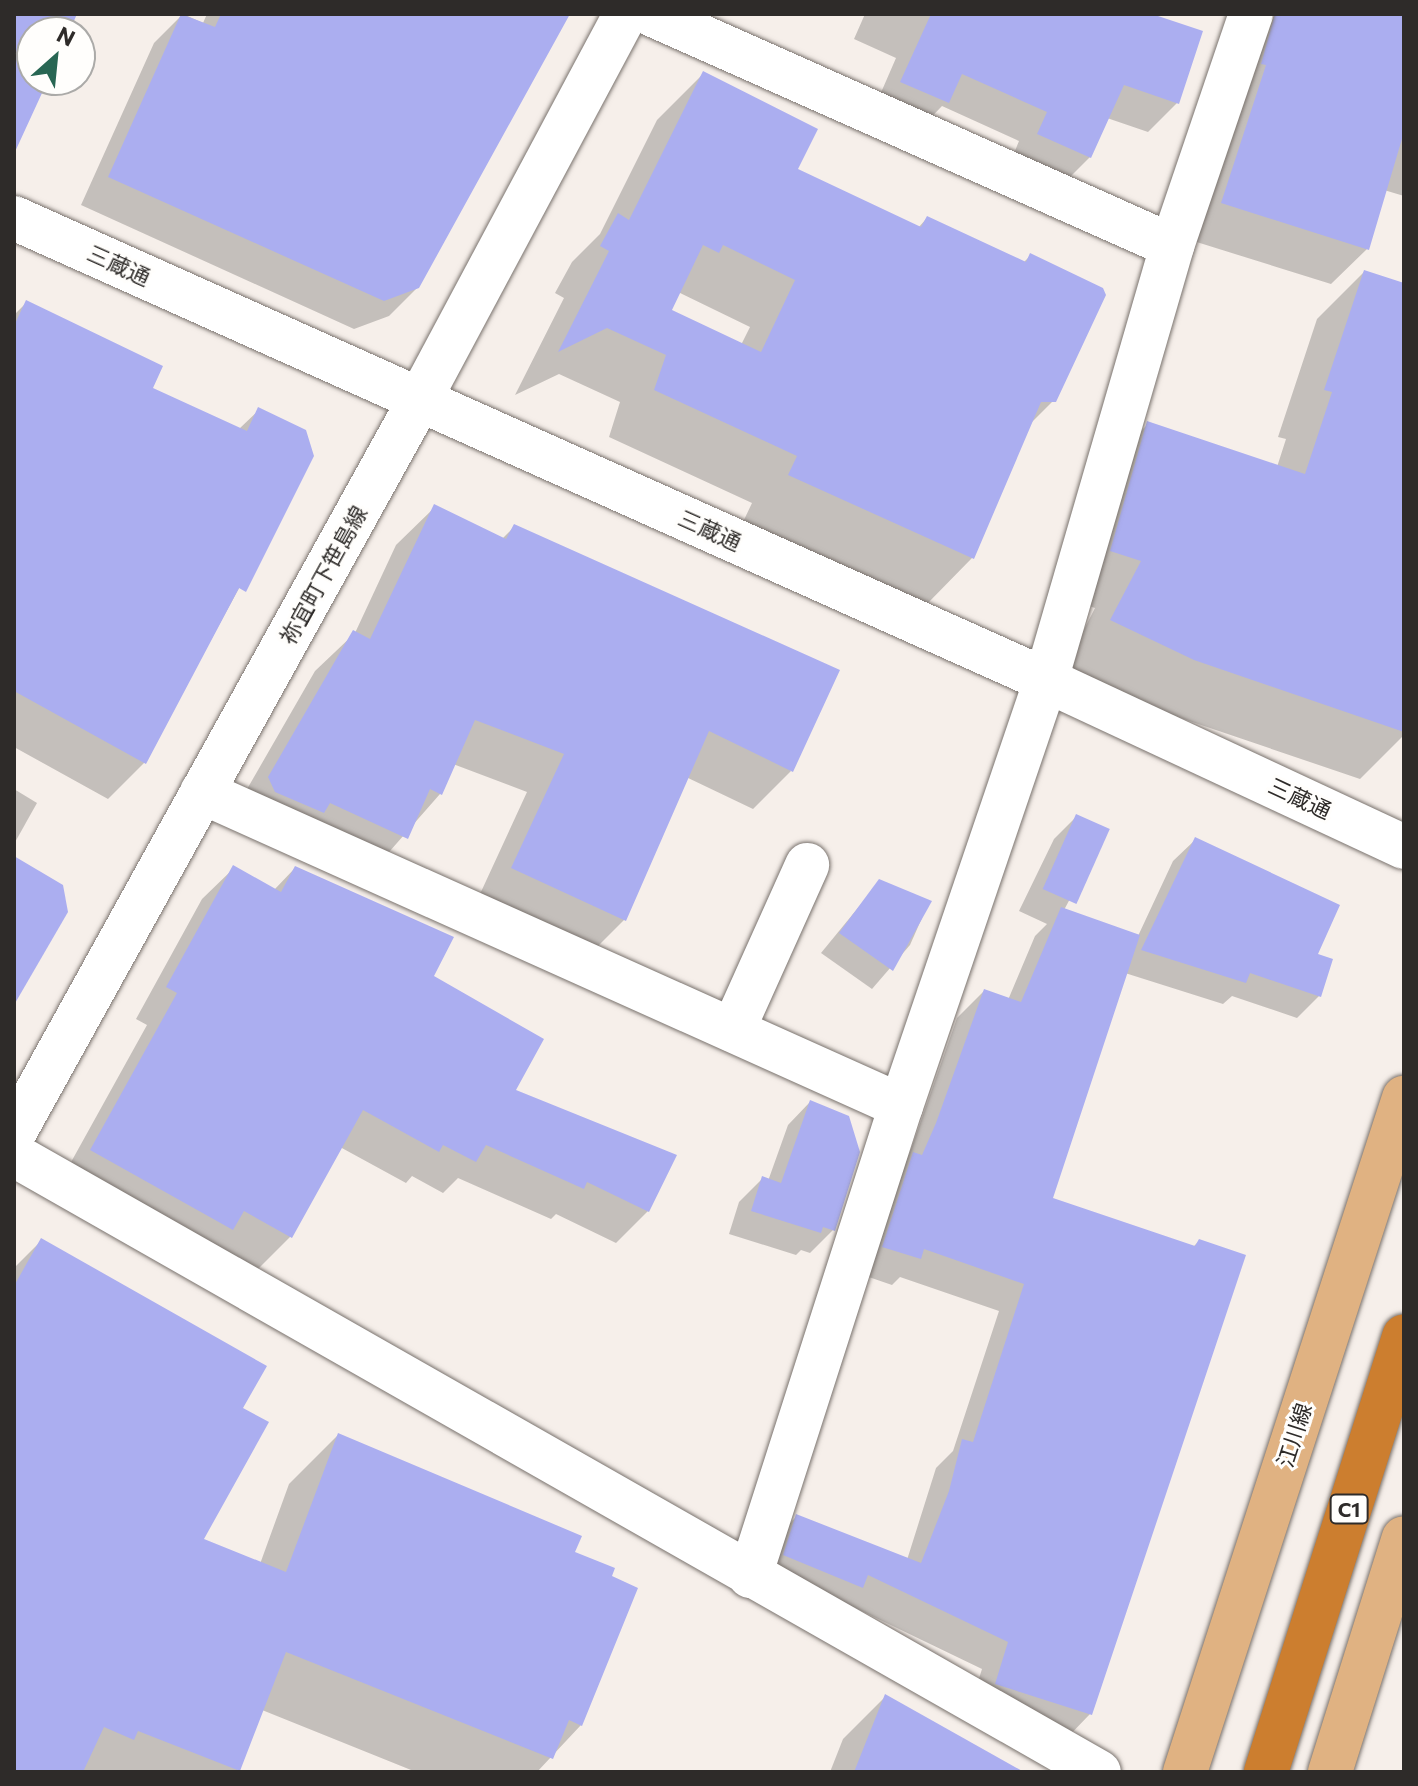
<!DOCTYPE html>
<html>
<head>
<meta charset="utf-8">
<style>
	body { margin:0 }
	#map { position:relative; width:1418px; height:1786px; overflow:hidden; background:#f6efea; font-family:Commissioner,"Noto Sans JP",sans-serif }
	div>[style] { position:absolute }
	.shadow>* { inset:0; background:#0003 }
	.building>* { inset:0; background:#abaef0; transform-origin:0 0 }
	.roads { filter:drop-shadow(0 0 2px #79726d) drop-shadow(0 0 2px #79726d) }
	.minor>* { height:44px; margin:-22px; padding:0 22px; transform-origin:22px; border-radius:22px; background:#fff }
	.major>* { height:44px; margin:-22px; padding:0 22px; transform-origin:22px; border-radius:22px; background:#e0b282 }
	.highway>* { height:44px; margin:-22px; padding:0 22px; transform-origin:22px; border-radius:22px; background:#cc7e2f }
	span { translate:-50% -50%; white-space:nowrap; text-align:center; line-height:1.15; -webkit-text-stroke:6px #fffefc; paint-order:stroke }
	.shield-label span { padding:2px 6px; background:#fffefc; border:2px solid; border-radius:6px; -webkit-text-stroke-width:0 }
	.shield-label { font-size:20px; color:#2e2b29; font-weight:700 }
	.street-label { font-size:22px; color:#2e2b29 }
	.frame { position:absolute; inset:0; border:16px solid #2e2b29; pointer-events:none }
	.north { position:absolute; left:16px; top:16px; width:80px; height:80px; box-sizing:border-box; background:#fffefc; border:2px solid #abaaa8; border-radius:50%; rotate:27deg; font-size:22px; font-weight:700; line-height:32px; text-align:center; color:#2e2b29 }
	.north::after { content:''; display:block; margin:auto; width:28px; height:36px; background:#286653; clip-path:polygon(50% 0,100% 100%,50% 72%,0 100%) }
</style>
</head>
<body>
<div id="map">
	<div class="shadow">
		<i style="clip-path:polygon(183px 14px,203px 23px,207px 14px,559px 14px,418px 287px,389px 316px,354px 329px,81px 205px,154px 43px)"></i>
		<i style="clip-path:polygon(865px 14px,1154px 14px,1177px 103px,1148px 132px,1107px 118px,1090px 157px,1061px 186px,1010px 163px,1019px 141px,942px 106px,918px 131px,873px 111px,896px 58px,854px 39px)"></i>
		<i style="clip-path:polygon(1276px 14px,1404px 14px,1404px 196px,1384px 190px,1367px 249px,1331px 284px,1187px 239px,1241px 49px)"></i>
		<i style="clip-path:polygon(evenodd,704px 73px,796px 170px,918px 228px,927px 218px,1023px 263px,1031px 255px,1054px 400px,1029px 425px,972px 558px,926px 605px,743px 522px,752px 503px,609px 437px,620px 402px,559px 374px,515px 395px,564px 298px,555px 293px,572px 262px,600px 234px,657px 120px,704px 73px,678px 292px,750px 327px,741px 345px,669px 311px,678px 292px)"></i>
		<i style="clip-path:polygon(1364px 272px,1404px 285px,1404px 735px,1360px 779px,1145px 706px,1065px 667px,1095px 608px,1064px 598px,1101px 471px,1148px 424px,1277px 467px,1286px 439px,1278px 437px,1317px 319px)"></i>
		<i style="clip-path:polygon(27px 302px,150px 389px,239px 429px,259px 410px,311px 456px,144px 763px,108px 799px,14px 747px,14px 315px)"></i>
		<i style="clip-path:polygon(435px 507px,502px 539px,515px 526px,791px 771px,753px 809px,686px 777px,624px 920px,586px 958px,474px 907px,527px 792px,453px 764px,440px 794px,368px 876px,231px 817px,315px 671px,355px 633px,396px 545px)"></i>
		<i style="clip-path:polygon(14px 789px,37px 803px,14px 844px)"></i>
		<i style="clip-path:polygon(1077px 816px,1107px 830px,1064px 910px,1138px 936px,1173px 861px,1195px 840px,1315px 955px,1319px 996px,1297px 1018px,1232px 996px,1223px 1004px,1125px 973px,1051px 1199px,1193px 1247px,1199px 1241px,1090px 1714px,1064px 1741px,969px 1710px,982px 1669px,845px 1603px,757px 1582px,770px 1543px,797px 1516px,907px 1560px,936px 1468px,953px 1451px,999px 1311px,900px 1277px,892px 1285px,857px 1273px,910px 1152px,957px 1018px,984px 991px,1008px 1000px,1035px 936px,1047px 924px,1019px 911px,1054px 839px)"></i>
		<i style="clip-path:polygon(234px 868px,274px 890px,295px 868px,432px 976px,513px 1091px,648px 1211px,616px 1243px,556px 1214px,551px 1219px,458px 1178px,443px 1193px,412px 1176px,406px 1183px,340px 1147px,290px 1237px,258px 1269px,216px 1245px,60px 1182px,147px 1025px,136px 1019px,202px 899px)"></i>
		<i style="clip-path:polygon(880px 881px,929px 902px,910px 945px,872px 989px,821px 953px)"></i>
		<i style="clip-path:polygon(810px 1102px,833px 1230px,810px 1253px,801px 1250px,796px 1255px,729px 1234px,739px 1202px,762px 1179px,768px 1181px,788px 1125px)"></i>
		<i style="clip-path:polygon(41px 1241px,241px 1409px,201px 1540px,260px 1564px,289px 1484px,338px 1435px,573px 1553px,581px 1725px,537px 1772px,416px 1772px,262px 1710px,236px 1772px,14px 1772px,14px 1268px)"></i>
		<i style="clip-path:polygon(886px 1696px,1020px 1772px,830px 1772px,843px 1739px)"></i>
	</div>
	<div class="building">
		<i style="clip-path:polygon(14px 14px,77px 14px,69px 32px,32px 32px,32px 80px,48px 80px,14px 154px)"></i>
		<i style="clip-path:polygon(181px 14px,215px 27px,221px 14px,570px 14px,419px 288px,384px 301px,108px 177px)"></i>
		<i style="clip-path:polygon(931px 14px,1152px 14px,1203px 31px,1179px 104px,1124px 85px,1091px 158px,1037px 134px,1047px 112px,962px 74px,949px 103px,900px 82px)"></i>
		<i style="clip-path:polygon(1275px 14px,1404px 14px,1404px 132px,1369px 250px,1221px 203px,1266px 65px,1261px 64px)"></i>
		<i style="clip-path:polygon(evenodd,703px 71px,818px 129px,798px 169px,921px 227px,927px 216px,1026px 262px,1030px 253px,1103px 288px,1106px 295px,1056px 402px,1041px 402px,974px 559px,788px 475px,797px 456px,654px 390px,666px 355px,607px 328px,558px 352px,609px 251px,600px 246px,618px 213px,629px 220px,703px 71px,703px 245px,719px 253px,723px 245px,795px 280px,761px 352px,672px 310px,703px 245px)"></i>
		<i style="clip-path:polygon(1364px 270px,1404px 283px,1404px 732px,1194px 660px,1110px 620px,1141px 561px,1110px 551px,1147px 421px,1305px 474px,1332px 392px,1324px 390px)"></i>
		<i style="clip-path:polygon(26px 300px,163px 366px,153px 388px,247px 431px,258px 407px,306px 430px,314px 456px,246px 592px,239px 588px,146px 764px,14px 691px,14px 326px)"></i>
		<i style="clip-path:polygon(434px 504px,506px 539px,514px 524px,840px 670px,793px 772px,709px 731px,626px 921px,511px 868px,564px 754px,475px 720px,442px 795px,430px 789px,408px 839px,330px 803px,324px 813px,275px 792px,268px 777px,353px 630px,370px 639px)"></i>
		<i style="left:1076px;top:814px;width:37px;height:82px;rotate:24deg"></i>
		<i style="clip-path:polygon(1195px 837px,1340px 905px,1318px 954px,1333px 959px,1321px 997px,1250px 973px,1246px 983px,1141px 950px)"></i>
		<i style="clip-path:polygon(14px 856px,63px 885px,68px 912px,14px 1005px)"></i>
		<i style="clip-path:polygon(233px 865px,281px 892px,295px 866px,454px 937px,434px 976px,544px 1039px,516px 1090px,677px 1155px,649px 1212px,587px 1182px,584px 1189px,486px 1145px,476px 1162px,443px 1145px,439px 1152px,363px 1110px,292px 1238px,244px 1211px,233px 1230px,90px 1150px,177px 993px,166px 987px)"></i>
		<i style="clip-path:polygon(879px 879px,932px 901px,893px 971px,839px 933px)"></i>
		<i style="clip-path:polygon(1061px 907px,1140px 935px,1053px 1198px,1195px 1246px,1199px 1239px,1246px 1255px,1092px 1715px,995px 1684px,1008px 1642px,868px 1575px,863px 1588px,783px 1555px,796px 1514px,921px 1563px,949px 1491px,962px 1439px,973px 1442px,1024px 1284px,924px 1249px,921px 1259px,882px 1247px,913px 1152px,922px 1155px,936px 1123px,984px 989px,1021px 1002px)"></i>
		<i style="clip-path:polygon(810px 1100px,849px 1116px,860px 1152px,835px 1231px,823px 1227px,821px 1233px,751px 1211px,762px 1176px,781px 1183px)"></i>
		<i style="clip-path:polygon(41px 1238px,267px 1366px,243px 1408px,269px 1422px,204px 1539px,286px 1572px,338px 1433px,582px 1536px,575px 1552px,615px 1568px,612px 1576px,638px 1588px,582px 1726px,569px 1720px,553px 1759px,286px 1652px,240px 1771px,138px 1731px,134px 1740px,104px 1727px,83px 1772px,14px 1772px,14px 1286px)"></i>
		<i style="clip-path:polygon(885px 1694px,1024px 1772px,854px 1772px)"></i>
	</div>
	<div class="roads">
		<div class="minor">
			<i style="left:651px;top:14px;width:570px;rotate:24deg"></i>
			<i style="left:14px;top:218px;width:1131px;rotate:24.12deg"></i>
			<i style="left:1046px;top:680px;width:395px;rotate:25deg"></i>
			<i style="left:202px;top:792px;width:766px;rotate:24.19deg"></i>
			<i style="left:733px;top:1030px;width:181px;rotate:-65.8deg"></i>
			<i style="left:14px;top:1133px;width:839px;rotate:-61.05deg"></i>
			<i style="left:420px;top:399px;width:437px;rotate:-61.9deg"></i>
			<i style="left:14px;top:1155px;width:1248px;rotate:29.63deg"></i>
			<i style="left:750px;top:1576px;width:494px;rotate:-72.2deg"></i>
			<i style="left:901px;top:1106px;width:450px;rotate:-71.2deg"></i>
			<i style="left:1046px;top:680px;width:452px;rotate:-73.8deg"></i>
			<i style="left:1172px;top:246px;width:245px;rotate:-71.2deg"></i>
		</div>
		<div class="major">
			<i style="left:1185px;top:1772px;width:709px;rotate:-72deg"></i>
			<i style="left:1330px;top:1772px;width:245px;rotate:-72.5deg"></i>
		</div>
		<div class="highway">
			<i style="left:1266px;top:1772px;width:457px;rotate:-72.4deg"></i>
		</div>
	</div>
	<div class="shield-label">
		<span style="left:1349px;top:1509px">C1</span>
	</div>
	<div class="street-label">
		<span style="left:119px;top:265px;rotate:24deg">三蔵通</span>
		<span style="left:710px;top:530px;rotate:24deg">三蔵通</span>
		<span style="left:323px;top:575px;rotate:-61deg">祢宜町下笹島線</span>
		<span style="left:1300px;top:798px;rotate:25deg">三蔵通</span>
		<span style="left:1294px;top:1435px;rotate:-72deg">江川線</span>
	</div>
	<div class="frame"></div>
	<div class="north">N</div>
</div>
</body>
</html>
